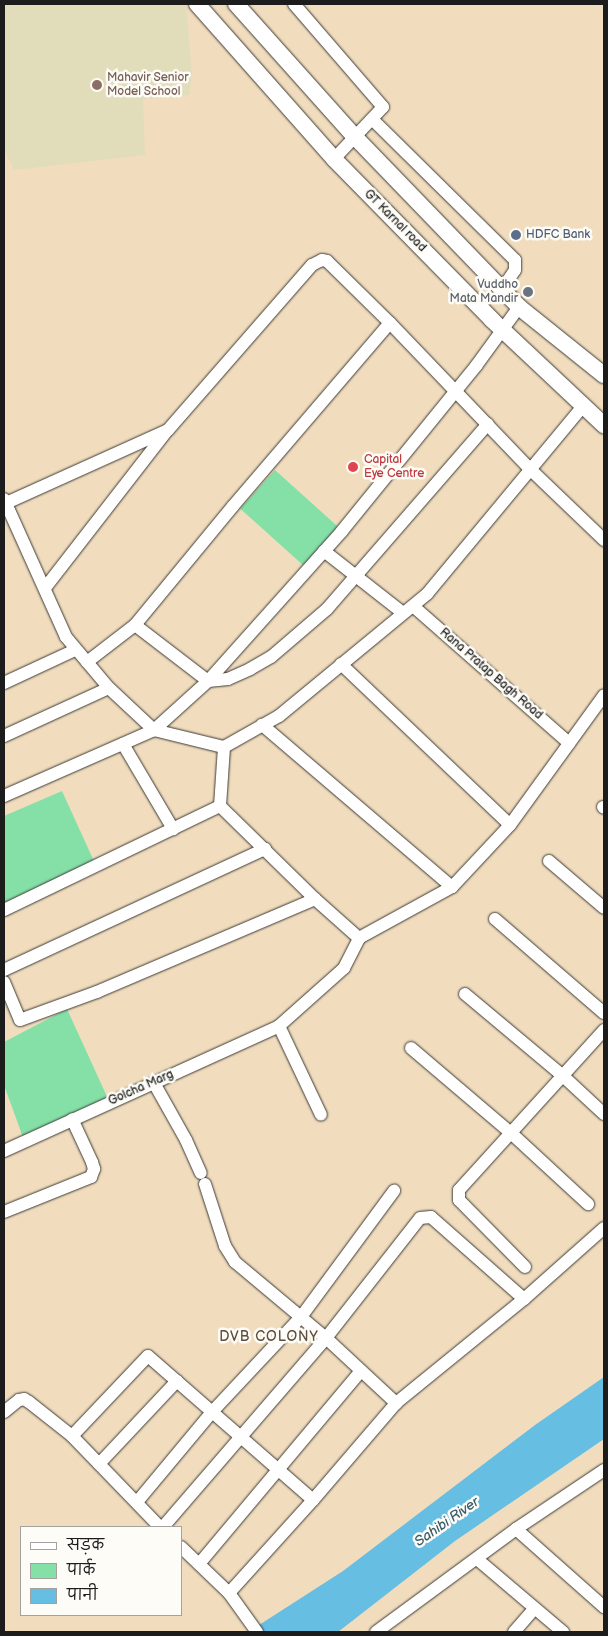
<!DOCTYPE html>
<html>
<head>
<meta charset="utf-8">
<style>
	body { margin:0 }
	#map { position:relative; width:608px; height:1636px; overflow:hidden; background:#f1ddbe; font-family:"Balsamiq Sans","Playpen Sans Deva",sans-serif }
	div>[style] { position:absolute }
	.built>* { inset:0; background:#e1dcba }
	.green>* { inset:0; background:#85e0a7; transform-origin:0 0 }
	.water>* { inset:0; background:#66bee3 }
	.roads { filter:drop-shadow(0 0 1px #3c3934) drop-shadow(0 0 1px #3c3934) }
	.minor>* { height:12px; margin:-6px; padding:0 6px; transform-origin:6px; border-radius:6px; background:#fff }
	.major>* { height:16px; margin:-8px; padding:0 8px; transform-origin:8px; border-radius:8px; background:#fff }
	.dots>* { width:14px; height:14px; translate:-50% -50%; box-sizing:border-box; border:2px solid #fdfcf7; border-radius:50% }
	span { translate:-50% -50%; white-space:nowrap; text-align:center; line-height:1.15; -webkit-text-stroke:5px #fdfcf7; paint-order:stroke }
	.education-label { font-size:12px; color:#785e54 }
	.left { translate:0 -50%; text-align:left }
	.street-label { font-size:12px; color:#1c1c1c }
	.service-label { font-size:12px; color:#4e5e75 }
	.worship-label { font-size:12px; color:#5b616d }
	.right { translate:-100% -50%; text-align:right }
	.health-label { font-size:12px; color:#be3a42 }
	.neighbourhood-label { font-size:14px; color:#5d4d3e; letter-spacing:1px }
	.water-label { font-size:14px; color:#3a5d6c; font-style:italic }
	.frame { position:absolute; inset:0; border:5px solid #1c1c1c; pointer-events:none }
	.legend { position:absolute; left:20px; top:1526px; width:162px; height:90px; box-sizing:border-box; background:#fdfcf7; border:1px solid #a3a29f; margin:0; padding:6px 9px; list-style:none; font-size:15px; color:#1c1c1c }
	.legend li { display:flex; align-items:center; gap:10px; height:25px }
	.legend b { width:25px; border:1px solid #a3a29f }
</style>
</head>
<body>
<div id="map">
	<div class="built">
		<i style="clip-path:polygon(4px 4px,184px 4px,186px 6px,192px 74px,189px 95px,143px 99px,145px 155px,14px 170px,4px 149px)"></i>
	</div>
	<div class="green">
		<i style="left:275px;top:470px;width:91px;height:52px;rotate:42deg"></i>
		<i style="clip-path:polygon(62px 791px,98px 870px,4px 914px,4px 816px)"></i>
		<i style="clip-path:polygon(67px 1009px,109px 1101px,25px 1143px,4px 1085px,4px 1042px)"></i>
	</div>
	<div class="water">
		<i style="clip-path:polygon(604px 1377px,604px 1439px,455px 1541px,338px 1632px,248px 1632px,343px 1571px,535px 1425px)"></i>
	</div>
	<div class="roads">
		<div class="minor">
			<i style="left:294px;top:4px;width:136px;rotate:49.2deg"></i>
			<i style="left:383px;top:107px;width:71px;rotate:133.3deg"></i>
			<i style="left:372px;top:119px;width:201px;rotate:44.6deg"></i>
			<i style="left:515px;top:260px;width:10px;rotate:90deg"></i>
			<i style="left:515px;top:270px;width:23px;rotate:124deg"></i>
			<i style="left:4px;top:499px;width:151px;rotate:65.8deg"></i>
			<i style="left:66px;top:637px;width:67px;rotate:49.9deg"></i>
			<i style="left:109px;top:688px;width:62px;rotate:43deg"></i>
			<i style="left:154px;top:730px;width:72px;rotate:13.7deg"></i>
			<i style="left:224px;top:747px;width:63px;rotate:-29.4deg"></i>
			<i style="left:279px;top:716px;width:192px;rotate:-39.5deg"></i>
			<i style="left:427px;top:594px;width:244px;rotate:-50.3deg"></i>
			<i style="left:4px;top:504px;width:180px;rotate:-24.3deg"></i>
			<i style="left:168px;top:430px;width:219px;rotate:-48.9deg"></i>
			<i style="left:312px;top:265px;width:11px;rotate:-27deg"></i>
			<i style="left:322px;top:260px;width:5px;rotate:11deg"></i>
			<i style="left:327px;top:261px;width:88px;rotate:44.5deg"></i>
			<i style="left:390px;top:323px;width:202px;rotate:46.2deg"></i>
			<i style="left:530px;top:469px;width:103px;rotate:43.8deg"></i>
			<i style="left:324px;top:551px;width:100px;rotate:38.1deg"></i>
			<i style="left:45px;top:588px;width:197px;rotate:-52.2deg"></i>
			<i style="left:413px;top:606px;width:208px;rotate:41.3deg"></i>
			<i style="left:135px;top:625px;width:92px;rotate:37.5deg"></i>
			<i style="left:208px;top:681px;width:20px;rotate:-6deg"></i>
			<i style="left:228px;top:679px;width:24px;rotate:-24deg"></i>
			<i style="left:250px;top:669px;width:24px;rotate:-30deg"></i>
			<i style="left:271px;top:657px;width:74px;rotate:-40.6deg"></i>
			<i style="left:327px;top:609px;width:245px;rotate:-49deg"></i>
			<i style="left:87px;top:662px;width:61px;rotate:-37.6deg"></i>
			<i style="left:135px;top:625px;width:154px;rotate:-50.5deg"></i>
			<i style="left:233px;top:506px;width:241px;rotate:-49.4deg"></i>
			<i style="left:341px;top:664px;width:233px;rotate:43.6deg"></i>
			<i style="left:510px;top:825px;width:85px;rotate:133.1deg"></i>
			<i style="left:4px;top:683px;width:78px;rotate:-24.9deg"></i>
			<i style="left:4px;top:736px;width:115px;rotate:-24.6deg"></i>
			<i style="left:123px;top:744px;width:99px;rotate:59.5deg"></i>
			<i style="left:4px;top:796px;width:164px;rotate:-23.7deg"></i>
			<i style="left:154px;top:730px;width:73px;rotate:-42.2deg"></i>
			<i style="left:208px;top:681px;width:201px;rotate:-48.2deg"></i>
			<i style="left:342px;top:531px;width:213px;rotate:-50.9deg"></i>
			<i style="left:476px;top:366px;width:73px;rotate:-53.9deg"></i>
			<i style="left:220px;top:806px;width:133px;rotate:44.4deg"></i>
			<i style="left:315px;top:899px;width:59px;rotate:41.6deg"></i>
			<i style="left:603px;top:807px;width:1px;rotate:45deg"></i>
			<i style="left:510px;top:825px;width:160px;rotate:-54.1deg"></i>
			<i style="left:549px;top:861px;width:72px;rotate:40.5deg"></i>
			<i style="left:4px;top:910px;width:240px;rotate:-25.7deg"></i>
			<i style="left:220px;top:806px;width:59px;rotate:-86.1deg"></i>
			<i style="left:495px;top:919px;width:144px;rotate:40.8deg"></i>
			<i style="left:4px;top:970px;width:288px;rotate:-24.9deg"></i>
			<i style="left:4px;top:982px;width:41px;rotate:67.2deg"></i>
			<i style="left:20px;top:1020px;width:82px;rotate:-20deg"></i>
			<i style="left:97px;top:992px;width:237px;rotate:-23.1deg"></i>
			<i style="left:465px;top:994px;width:128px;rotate:39.9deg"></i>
			<i style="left:563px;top:1076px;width:56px;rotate:42.8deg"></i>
			<i style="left:279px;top:1026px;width:98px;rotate:64.7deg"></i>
			<i style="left:411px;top:1048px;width:131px;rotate:40.4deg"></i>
			<i style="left:511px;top:1133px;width:105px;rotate:42.7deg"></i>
			<i style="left:154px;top:1083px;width:65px;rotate:60.7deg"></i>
			<i style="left:186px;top:1140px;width:36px;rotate:66deg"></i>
			<i style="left:4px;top:1151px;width:302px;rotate:-24.4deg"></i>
			<i style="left:279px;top:1026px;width:87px;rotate:-41.7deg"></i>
			<i style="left:344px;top:968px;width:34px;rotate:-63deg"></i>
			<i style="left:359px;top:938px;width:106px;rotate:-28.7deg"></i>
			<i style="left:452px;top:887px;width:250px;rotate:-139.5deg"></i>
			<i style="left:205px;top:1184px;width:65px;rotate:72.1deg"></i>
			<i style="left:225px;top:1246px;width:19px;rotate:58deg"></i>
			<i style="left:235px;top:1262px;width:119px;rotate:39.9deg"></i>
			<i style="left:326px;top:1338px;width:96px;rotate:42.9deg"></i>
			<i style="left:4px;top:1212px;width:94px;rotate:-21.9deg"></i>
			<i style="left:91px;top:1177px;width:9px;rotate:-69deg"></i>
			<i style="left:94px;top:1169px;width:7px;rotate:-106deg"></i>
			<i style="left:92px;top:1162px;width:47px;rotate:-114.9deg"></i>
			<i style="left:525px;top:1267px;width:94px;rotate:-134.6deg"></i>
			<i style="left:459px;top:1200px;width:10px;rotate:-90deg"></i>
			<i style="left:459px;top:1190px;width:216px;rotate:-47.8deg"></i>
			<i style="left:4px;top:1412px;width:19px;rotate:-39deg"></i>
			<i style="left:19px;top:1400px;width:5px;rotate:-11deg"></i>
			<i style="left:24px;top:1399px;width:6px;rotate:31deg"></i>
			<i style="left:29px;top:1402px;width:55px;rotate:38.3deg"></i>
			<i style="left:72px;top:1436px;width:127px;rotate:46deg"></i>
			<i style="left:72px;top:1436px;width:110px;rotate:-46.5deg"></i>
			<i style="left:148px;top:1356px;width:219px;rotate:41.1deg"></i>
			<i style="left:99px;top:1464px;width:114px;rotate:-46.8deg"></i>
			<i style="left:137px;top:1502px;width:117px;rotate:-50.2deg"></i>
			<i style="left:212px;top:1412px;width:130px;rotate:-46.9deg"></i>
			<i style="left:301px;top:1317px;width:157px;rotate:-53.6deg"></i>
			<i style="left:163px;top:1527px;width:250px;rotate:-49.2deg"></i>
			<i style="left:326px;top:1338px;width:152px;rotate:-51.9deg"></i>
			<i style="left:420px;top:1218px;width:11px;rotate:-5deg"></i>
			<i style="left:431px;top:1217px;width:124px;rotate:41.4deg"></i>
			<i style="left:516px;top:1529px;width:118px;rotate:41.6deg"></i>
			<i style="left:181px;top:1547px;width:66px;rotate:43.8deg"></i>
			<i style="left:229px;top:1593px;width:48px;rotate:54.3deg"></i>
			<i style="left:477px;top:1559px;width:113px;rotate:40.3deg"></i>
			<i style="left:199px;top:1564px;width:251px;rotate:-50deg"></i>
			<i style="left:229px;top:1593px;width:125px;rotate:-47.9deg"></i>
			<i style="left:313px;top:1500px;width:128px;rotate:-49.4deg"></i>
			<i style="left:396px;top:1403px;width:165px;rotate:-39.1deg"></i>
			<i style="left:524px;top:1299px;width:107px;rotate:-41.6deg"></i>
			<i style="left:376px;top:1632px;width:174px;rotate:-36.3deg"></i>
			<i style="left:516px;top:1529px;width:106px;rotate:-33.8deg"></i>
			<i style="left:514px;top:1632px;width:30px;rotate:-49deg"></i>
		</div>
		<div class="major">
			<i style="left:197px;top:4px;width:207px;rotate:48.5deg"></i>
			<i style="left:334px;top:159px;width:226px;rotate:45.5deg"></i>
			<i style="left:492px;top:320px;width:154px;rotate:43.2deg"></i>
			<i style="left:236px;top:4px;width:178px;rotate:48.2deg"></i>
			<i style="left:355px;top:137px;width:236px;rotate:46deg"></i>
			<i style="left:519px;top:307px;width:109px;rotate:38.7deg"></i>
		</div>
	</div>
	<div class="dots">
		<i style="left:97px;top:85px;background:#8d6e63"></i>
		<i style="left:516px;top:235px;background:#5c6f8a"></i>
		<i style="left:528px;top:292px;background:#6b7280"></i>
		<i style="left:353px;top:467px;background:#e0444e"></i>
	</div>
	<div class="education-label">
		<span class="left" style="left:107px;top:85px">Mahavir Senior<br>Model School</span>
	</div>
	<div class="street-label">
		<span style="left:395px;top:221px;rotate:45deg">GT Karnal road</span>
		<span style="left:491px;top:674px;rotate:41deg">Rana Pratap Bagh Road</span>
		<span style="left:141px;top:1088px;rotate:-24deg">Golcha Marg</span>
	</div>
	<div class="service-label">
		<span class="left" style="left:526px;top:235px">HDFC Bank</span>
	</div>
	<div class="worship-label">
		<span class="right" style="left:518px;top:292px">Vuddho<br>Mata Mandir</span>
	</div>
	<div class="health-label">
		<span class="left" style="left:364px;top:467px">Capital<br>Eye Centre</span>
	</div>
	<div class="neighbourhood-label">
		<span style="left:269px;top:1337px">DVB COLONY</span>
	</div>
	<div class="water-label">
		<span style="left:447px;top:1522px;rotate:-35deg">Sahibi River</span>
	</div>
	<div class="frame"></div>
	<ul class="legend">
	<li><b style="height:6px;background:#fff"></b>सड़क</li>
	<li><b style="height:14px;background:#85e0a7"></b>पार्क</li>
	<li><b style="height:14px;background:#66bee3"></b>पानी</li>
	</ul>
</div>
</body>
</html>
